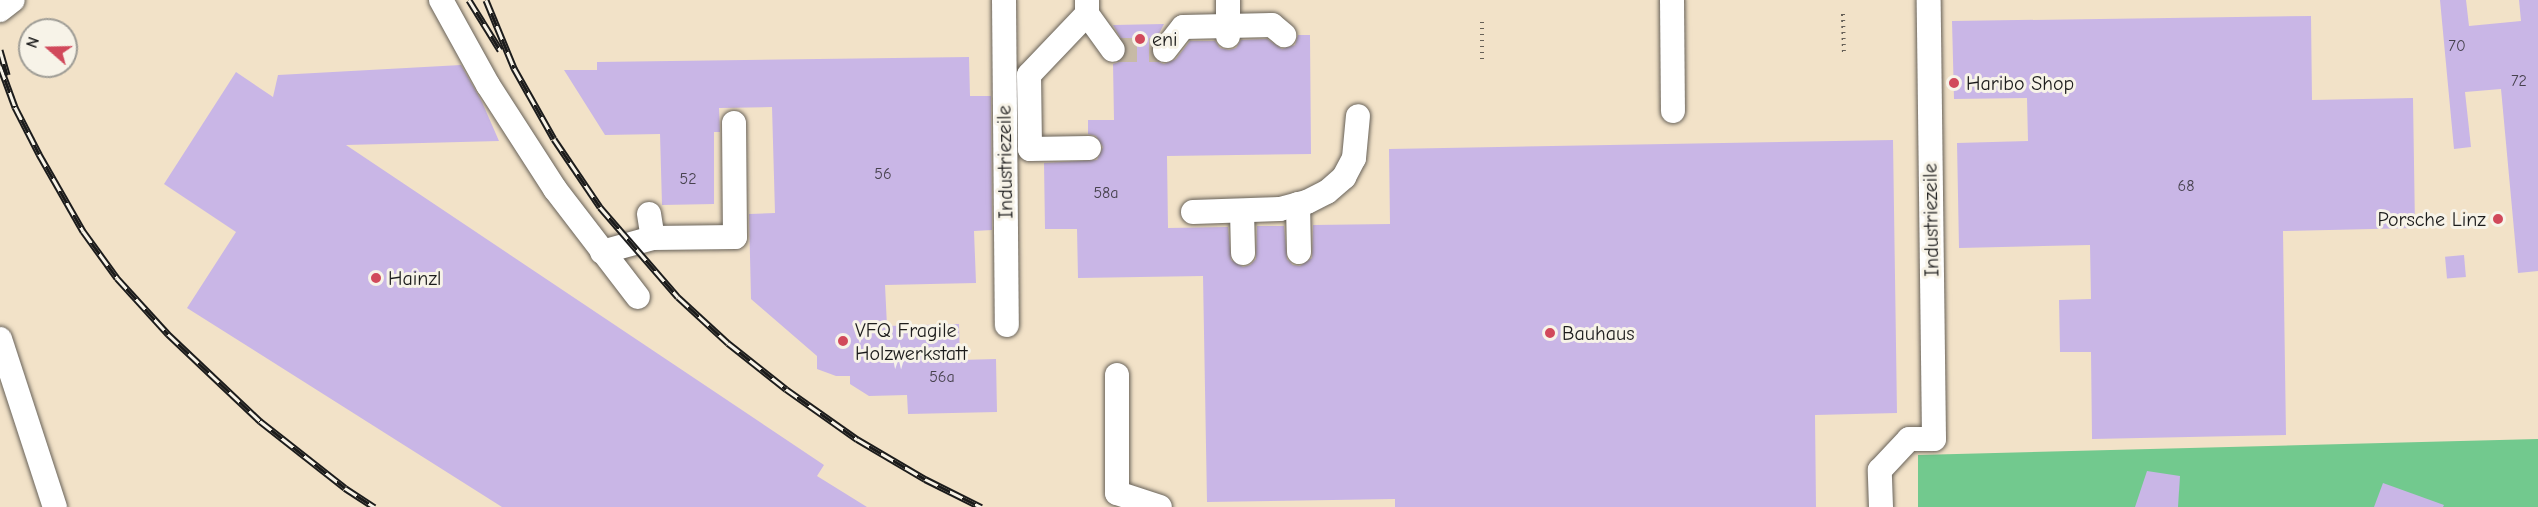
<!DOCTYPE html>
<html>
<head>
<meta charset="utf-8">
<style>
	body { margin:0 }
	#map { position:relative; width:2538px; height:507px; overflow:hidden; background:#f2e2c8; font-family:"Comic Neue",sans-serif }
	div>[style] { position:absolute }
	.green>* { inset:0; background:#72c98e }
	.building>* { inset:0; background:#c9b6e6; transform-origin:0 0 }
	.minor-tunnel>* { height:24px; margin-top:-12px; transform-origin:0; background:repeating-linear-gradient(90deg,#c7baa6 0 24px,transparent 0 36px) }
	.path>* { height:4px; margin-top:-2px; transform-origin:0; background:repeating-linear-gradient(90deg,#676158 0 1.5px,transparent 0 6px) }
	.roads { filter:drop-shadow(0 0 2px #676158) drop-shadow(0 0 2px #676158) }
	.minor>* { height:24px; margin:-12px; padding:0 12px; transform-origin:12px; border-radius:12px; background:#fff }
	.rail>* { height:7px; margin-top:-3.5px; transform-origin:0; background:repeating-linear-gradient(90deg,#f7f3e8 0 14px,#1c1c1c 0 28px); box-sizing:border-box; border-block:2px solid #1c1c1c }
	.dots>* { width:16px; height:16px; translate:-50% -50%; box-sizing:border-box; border:3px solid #f7f3e8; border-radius:50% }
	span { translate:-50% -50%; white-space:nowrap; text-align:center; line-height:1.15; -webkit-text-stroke:6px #f7f3e8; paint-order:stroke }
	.number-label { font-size:16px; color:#47424e }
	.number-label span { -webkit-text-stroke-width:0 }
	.poi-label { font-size:20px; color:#1c1c1c }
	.left { translate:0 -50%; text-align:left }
	.right { translate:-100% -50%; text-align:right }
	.street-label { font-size:20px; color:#1c1c1c }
	.north { position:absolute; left:18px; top:18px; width:60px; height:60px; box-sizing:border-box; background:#f7f3e8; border:2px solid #9f9d96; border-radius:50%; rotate:290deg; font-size:16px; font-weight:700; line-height:24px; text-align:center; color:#1c1c1c }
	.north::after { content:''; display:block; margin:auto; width:21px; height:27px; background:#d1495b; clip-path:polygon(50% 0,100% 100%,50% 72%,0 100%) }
</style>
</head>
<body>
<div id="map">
	<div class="green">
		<i style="clip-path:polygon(2538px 439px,2538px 507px,1918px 507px,1918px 455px)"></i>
	</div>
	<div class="building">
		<i style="clip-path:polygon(2440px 0,2466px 0,2469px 26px,2521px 21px,2519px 0,2538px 0,2538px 271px,2518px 273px,2501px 89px,2465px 92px,2471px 147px,2454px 149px)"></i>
		<i style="clip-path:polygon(2311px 16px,2312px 100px,2413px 98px,2415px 228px,2283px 231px,2286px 435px,2092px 439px,2091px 352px,2060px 352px,2059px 300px,2091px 299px,2090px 245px,1959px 248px,1957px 143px,2028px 141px,2027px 98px,1954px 99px,1952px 21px)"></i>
		<i style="clip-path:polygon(1164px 24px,1151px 49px,1156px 61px,1164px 64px,1176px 59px,1190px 41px,1215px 41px,1220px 48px,1229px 50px,1236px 48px,1241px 40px,1267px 39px,1282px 49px,1295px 45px,1298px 35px,1310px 35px,1311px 154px,1167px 156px,1168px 228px,1228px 227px,1231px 260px,1243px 267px,1250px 265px,1256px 259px,1257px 226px,1284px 226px,1287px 259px,1293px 265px,1300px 266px,1312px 258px,1313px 225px,1390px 224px,1389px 149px,1893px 140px,1897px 413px,1815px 415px,1816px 507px,1395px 507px,1395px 499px,1207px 502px,1203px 276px,1078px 278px,1077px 229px,1045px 229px,1044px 163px,1097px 160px,1103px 147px,1096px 136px,1088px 134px,1088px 120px,1114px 120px,1113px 64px,1122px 61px,1127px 49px,1113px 25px)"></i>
		<i style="clip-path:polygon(969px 57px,970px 96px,991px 96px,992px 230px,974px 231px,976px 283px,885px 285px,887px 326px,959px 324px,960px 360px,996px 359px,997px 412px,908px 414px,907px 395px,869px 396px,850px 384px,850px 376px,836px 376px,817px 369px,817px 356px,751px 299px,749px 214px,775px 213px,772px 107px,719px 108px,720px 132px,714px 132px,714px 204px,662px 205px,660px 134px,605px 135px,564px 70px,597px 70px,597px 62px)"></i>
		<i style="clip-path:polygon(461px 65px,482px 102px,499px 141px,346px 145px,824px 465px,817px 476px,867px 507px,502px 507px,187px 308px,236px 232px,164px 184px,236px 72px,273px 97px,278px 75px)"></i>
		<i style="left:2464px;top:255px;width:22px;height:19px;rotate:85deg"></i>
		<i style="clip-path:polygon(2147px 471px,2180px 476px,2178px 507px,2135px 507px)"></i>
		<i style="clip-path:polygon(2383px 483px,2444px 505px,2443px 507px,2374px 507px)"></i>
	</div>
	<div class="minor-tunnel">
		<i style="left:1113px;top:50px;width:52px"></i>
	</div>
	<div class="path">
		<i style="left:1843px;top:14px;width:40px;rotate:88.6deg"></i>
		<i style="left:1482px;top:59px;width:39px;rotate:-90deg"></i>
	</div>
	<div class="roads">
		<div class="minor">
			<i style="left:441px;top:0;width:97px;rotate:61.1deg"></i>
			<i style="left:488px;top:85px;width:124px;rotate:57.2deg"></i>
			<i style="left:555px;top:189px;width:136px;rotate:52.5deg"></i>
			<i style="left:1004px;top:0;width:325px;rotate:89.5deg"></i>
			<i style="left:1087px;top:0;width:14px;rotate:90deg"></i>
			<i style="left:1087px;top:14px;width:44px;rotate:54.2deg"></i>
			<i style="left:1228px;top:0;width:36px;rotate:90deg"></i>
			<i style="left:1672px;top:0;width:111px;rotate:89.5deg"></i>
			<i style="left:0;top:10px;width:16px;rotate:-38deg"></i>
			<i style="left:1087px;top:14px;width:84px;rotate:133.6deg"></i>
			<i style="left:1029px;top:75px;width:74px;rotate:89.2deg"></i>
			<i style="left:1030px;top:149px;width:59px;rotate:-1deg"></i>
			<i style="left:1165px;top:50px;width:29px;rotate:-52deg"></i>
			<i style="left:1183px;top:27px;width:89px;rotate:-1.3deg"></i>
			<i style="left:1272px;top:25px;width:16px;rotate:40deg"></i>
			<i style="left:1298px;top:204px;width:48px;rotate:88.8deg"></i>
			<i style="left:1242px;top:211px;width:42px;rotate:88.6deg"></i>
			<i style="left:1193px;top:212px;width:87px;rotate:-2deg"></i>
			<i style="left:1280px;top:209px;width:28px;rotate:-15deg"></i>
			<i style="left:1307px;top:202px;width:22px;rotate:-27deg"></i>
			<i style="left:1327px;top:192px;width:23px;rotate:-41deg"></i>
			<i style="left:1344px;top:177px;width:21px;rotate:-62deg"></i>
			<i style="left:1354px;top:158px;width:42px;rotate:-84.6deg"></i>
			<i style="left:649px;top:214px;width:24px;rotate:81deg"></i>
			<i style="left:602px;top:252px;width:53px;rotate:-15.4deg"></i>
			<i style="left:653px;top:238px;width:82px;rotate:-0.7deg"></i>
			<i style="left:735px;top:237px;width:114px;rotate:-90.5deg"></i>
			<i style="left:0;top:339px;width:177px;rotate:71.9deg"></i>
			<i style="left:1117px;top:375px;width:118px;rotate:90deg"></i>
			<i style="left:1117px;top:493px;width:45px;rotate:18deg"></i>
			<i style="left:1881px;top:507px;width:37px;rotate:-92deg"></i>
			<i style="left:1880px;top:470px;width:42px;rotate:-46.9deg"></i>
			<i style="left:1909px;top:439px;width:25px"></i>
			<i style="left:1934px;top:439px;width:439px;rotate:-90.7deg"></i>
		</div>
	</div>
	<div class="rail">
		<i style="left:469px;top:0;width:59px;rotate:58.2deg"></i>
		<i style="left:486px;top:0;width:74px;rotate:67.6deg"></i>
		<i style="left:514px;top:68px;width:81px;rotate:60.6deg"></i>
		<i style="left:554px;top:139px;width:82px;rotate:55.9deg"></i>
		<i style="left:600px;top:207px;width:119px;rotate:49.1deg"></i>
		<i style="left:678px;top:297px;width:68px;rotate:42.6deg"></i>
		<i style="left:728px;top:343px;width:74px;rotate:38.4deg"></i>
		<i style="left:786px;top:389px;width:87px;rotate:35.2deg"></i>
		<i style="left:857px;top:439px;width:79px;rotate:30.5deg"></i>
		<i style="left:925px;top:479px;width:63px;rotate:26.6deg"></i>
		<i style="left:0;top:50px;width:26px;rotate:74deg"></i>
		<i style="left:0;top:66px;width:44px;rotate:69.9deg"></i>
		<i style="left:15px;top:107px;width:53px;rotate:62.9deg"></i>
		<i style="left:39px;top:154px;width:89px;rotate:60.3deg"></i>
		<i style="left:83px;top:231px;width:58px;rotate:54.1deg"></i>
		<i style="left:117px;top:278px;width:76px;rotate:47.7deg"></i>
		<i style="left:168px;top:334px;width:127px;rotate:43.4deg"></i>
		<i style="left:260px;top:421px;width:108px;rotate:38.2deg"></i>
		<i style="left:345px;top:488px;width:35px;rotate:33deg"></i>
	</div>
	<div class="dots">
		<i style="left:1140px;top:39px;background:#d1495b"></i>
		<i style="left:1954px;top:83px;background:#d1495b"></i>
		<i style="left:2498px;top:219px;background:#d1495b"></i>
		<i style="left:376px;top:278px;background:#d1495b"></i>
		<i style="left:1550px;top:333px;background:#d1495b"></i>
		<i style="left:843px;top:341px;background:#d1495b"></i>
	</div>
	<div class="number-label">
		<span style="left:2457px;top:46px">70</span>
		<span style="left:2519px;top:81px">72</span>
		<span style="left:883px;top:174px">56</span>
		<span style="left:688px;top:179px">52</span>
		<span style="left:2186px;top:186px">68</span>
		<span style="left:1106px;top:193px">58a</span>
		<span style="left:942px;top:377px">56a</span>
	</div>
	<div class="poi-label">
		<span class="left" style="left:1152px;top:39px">eni</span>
		<span class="left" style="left:1966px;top:83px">Haribo Shop</span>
		<span class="right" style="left:2486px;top:219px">Porsche Linz</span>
		<span class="left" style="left:388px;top:278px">Hainzl</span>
		<span class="left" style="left:855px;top:342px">VFQ Fragile<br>Holzwerkstatt</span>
		<span class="left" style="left:1562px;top:333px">Bauhaus</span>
	</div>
	<div class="street-label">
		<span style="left:1005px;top:162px;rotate:-91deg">Industriezeile</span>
		<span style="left:1931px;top:220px;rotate:-91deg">Industriezeile</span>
	</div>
	<div class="north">N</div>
</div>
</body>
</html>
